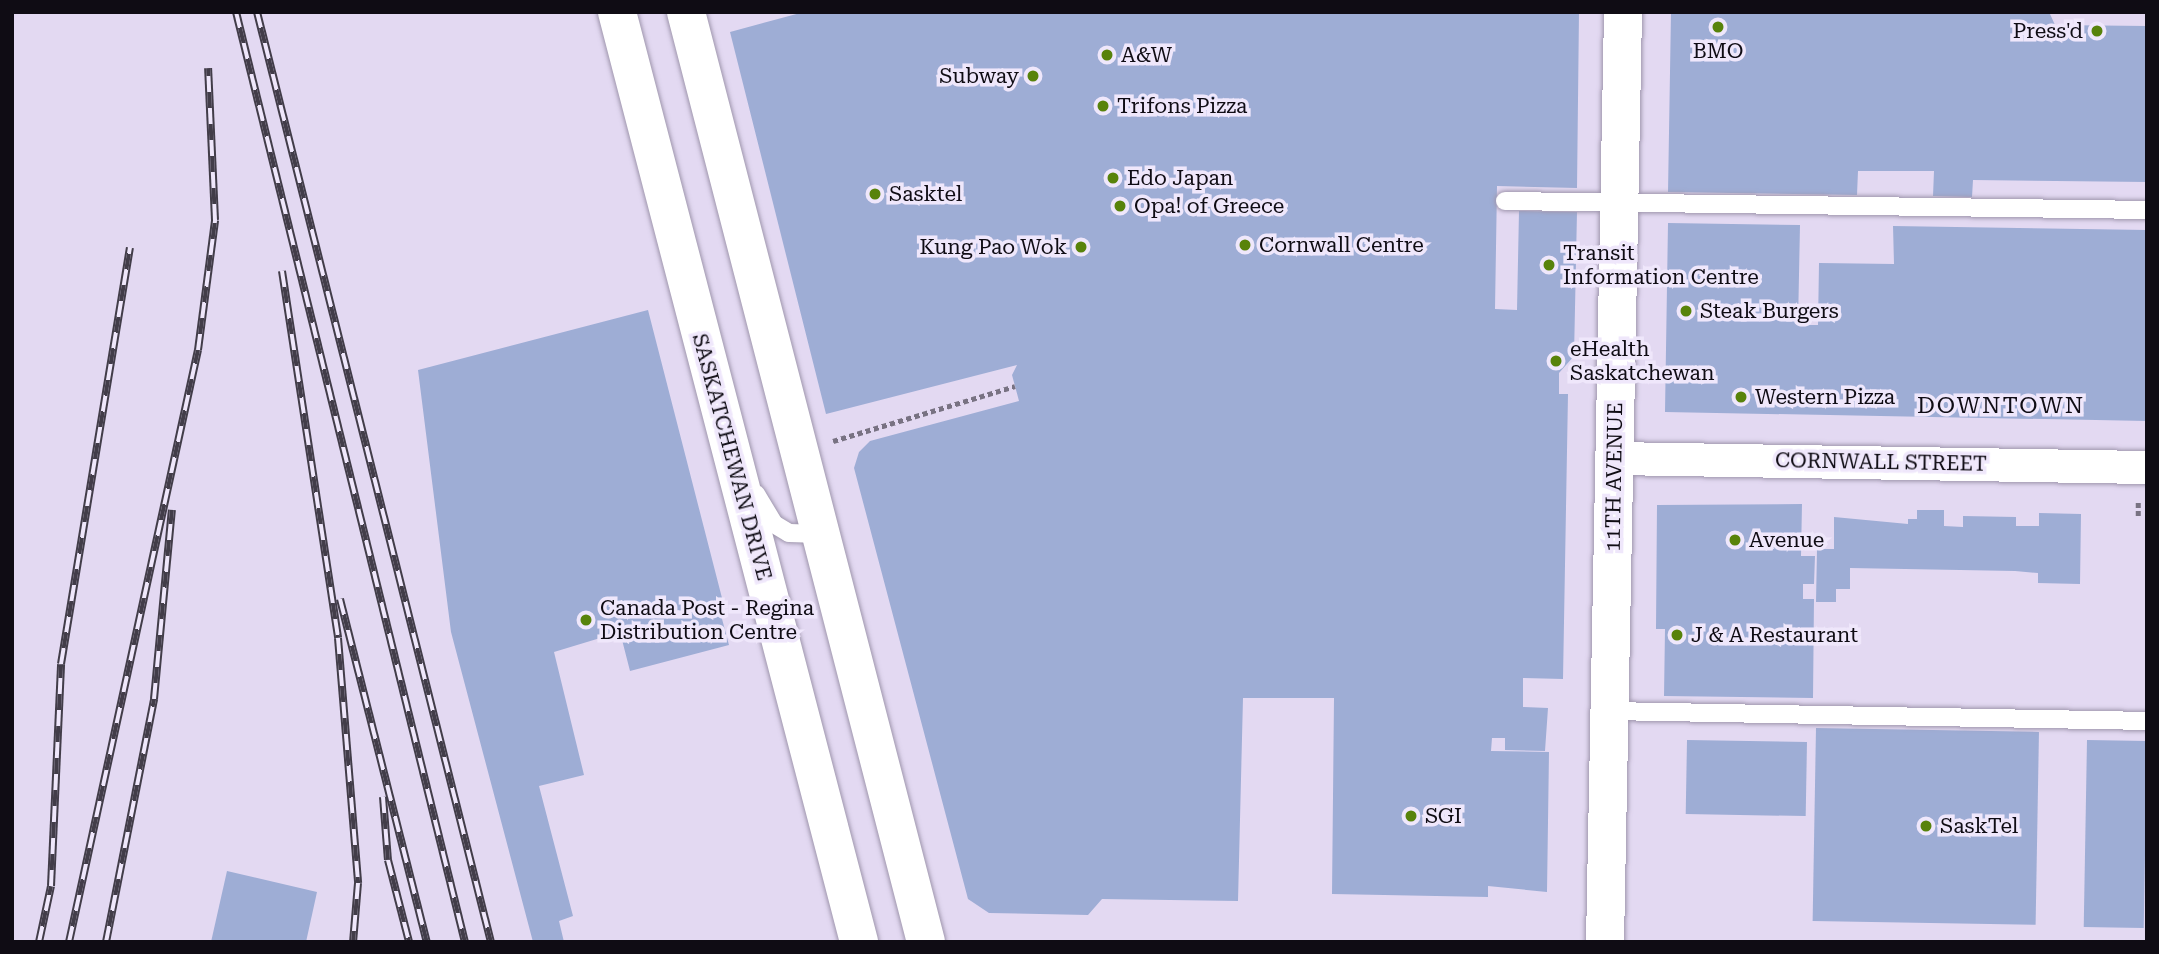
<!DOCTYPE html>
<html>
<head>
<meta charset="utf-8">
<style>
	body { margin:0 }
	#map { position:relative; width:2159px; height:954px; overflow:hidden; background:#e3d9f2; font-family:"Roboto Serif",serif }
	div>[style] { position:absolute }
	.building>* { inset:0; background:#9eadd5; transform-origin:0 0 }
	.path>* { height:4.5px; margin-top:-2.25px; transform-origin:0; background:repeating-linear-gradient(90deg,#787282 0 5px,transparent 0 8.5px) }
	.roads { filter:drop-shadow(0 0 2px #9f96ad) drop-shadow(0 0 2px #9f96ad) }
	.service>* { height:18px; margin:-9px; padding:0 9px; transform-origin:9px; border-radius:9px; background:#fff }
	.minor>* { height:33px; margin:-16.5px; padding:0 16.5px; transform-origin:16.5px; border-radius:16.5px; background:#fff }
	.tertiary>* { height:38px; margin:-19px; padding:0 19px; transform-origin:19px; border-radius:19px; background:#fff }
	.secondary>* { height:38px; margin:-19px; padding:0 19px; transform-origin:19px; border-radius:19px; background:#fff }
	.rail>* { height:8px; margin-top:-4px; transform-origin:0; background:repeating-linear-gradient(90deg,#efe7fb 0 16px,#423d49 0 32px); box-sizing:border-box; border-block:2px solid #423d49 }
	.dots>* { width:19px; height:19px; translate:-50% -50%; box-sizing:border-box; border:4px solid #efe7fb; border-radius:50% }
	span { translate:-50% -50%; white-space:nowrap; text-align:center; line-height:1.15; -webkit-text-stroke:7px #efe7fb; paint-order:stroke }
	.poi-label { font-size:21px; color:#0f0c14 }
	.right { translate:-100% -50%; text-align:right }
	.left { translate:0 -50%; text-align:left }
	.street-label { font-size:21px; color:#0f0c14 }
	.neighbourhood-label { font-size:23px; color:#0f0c14; letter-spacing:2px }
	.frame { position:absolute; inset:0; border:14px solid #0f0c14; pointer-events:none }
</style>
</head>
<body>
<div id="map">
	<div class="building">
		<i style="clip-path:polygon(804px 12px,1579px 12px,1577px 188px,1497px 186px,1495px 309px,1517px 310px,1519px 211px,1577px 212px,1574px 356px,1559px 373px,1559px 394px,1568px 394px,1563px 679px,1523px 678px,1523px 707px,1548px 708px,1545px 751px,1505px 750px,1505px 738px,1492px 738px,1491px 751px,1549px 752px,1547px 892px,1488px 886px,1488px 897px,1332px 894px,1334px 698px,1243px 698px,1238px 901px,1102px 899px,1088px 915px,989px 913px,968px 899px,854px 468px,859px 452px,870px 441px,1019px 401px,1012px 375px,1017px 365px,826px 414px,730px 32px)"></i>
		<i style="clip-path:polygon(1671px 12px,2050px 14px,2055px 25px,2147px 26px,2147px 182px,1973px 180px,1972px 197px,1933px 196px,1934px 171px,1858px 171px,1857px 195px,1668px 192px)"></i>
		<i style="clip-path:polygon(1668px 223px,1800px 225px,1798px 325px,1818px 325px,1819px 263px,1894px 264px,1893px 226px,2147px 230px,2147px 421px,1665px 412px)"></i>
		<i style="clip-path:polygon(648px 310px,722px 598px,718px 604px,729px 645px,630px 671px,620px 632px,554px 652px,584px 775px,539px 786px,573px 916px,559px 921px,564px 942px,533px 942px,451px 632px,418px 370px)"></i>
		<i style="clip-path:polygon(1802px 504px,1801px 556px,1815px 556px,1814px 584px,1803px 584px,1803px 599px,1814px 599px,1813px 698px,1664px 696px,1665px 629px,1656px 629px,1657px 505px)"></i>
		<i style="clip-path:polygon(1917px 510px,1944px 510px,1944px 526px,1963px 527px,1963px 516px,2016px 517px,2016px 526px,2039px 526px,2039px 513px,2081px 514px,2080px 584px,2038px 583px,2038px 573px,2015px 571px,1850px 568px,1850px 589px,1836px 589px,1836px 602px,1816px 602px,1817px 549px,1834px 549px,1834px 517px,1908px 524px,1908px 519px,1917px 519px)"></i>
		<i style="left:1816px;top:728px;width:223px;height:193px;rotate:1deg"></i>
		<i style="left:1687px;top:740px;width:120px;height:74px;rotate:1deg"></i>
		<i style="left:2087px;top:740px;width:60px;height:187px;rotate:1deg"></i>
		<i style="clip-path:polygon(227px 871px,317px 892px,306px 942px,211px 942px)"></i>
	</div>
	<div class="path">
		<i style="left:833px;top:441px;width:190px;rotate:-16.8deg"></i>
		<i style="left:2138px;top:516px;width:17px;rotate:-90deg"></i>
	</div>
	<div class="roads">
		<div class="service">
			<i style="left:1505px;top:201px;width:642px;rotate:0.8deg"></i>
			<i style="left:756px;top:494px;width:35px;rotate:59deg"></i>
			<i style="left:774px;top:524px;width:17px;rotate:31deg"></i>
			<i style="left:789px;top:533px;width:31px;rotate:2deg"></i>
			<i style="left:1609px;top:711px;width:538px;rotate:1.06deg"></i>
		</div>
		<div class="minor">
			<i style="left:1614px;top:458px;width:533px;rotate:0.97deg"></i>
		</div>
		<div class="tertiary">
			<i style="left:1605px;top:942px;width:930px;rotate:-88.89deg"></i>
		</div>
		<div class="secondary">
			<i style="left:617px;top:12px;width:961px;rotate:75.41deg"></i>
			<i style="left:686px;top:12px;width:960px;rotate:75.53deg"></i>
		</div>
	</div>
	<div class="rail">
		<i style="left:236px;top:12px;width:958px;rotate:76.17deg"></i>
		<i style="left:257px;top:12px;width:959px;rotate:75.88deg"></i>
		<i style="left:282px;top:271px;width:371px;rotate:81.3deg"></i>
		<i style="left:338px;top:638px;width:246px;rotate:85.3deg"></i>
		<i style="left:358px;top:883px;width:59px;rotate:94.8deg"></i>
		<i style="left:340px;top:599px;width:354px;rotate:75.8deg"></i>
		<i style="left:383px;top:797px;width:63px;rotate:85.5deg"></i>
		<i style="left:388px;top:860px;width:85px;rotate:75.6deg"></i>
		<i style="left:39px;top:942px;width:57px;rotate:-77.9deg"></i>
		<i style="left:51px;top:886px;width:222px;rotate:-87.4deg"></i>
		<i style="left:61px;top:664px;width:422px;rotate:-80.6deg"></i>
		<i style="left:69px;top:942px;width:606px;rotate:-77.71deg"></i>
		<i style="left:198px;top:350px;width:131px;rotate:-82.5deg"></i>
		<i style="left:215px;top:220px;width:152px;rotate:-92.6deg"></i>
		<i style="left:106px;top:942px;width:248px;rotate:-78.8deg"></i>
		<i style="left:154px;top:699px;width:190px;rotate:-84.6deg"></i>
	</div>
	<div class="dots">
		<i style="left:1718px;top:27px;background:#58830b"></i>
		<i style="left:2097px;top:31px;background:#58830b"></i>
		<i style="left:1107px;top:55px;background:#58830b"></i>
		<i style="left:1033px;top:76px;background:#58830b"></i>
		<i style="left:1103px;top:106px;background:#58830b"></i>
		<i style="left:1113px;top:178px;background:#58830b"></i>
		<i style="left:875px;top:194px;background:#58830b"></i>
		<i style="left:1120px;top:206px;background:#58830b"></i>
		<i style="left:1245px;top:245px;background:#58830b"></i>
		<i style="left:1081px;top:247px;background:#58830b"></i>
		<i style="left:1549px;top:265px;background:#58830b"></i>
		<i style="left:1686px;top:311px;background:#58830b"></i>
		<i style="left:1556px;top:361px;background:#58830b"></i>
		<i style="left:1741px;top:397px;background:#58830b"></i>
		<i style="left:1735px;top:540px;background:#58830b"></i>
		<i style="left:586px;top:620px;background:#58830b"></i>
		<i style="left:1677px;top:635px;background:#58830b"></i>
		<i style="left:1411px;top:816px;background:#58830b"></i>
		<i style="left:1926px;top:826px;background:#58830b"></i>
	</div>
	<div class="poi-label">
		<span class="right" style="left:2083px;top:31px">Press'd</span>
		<span style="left:1718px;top:51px">BMO</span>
		<span class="left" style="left:1121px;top:55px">A&amp;W</span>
		<span class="right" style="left:1019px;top:76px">Subway</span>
		<span class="left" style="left:1117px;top:106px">Trifons Pizza</span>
		<span class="left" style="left:1127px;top:178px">Edo Japan</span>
		<span class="left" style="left:889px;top:194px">Sasktel</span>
		<span class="left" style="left:1134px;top:206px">Opa! of Greece</span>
		<span class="left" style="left:1259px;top:245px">Cornwall Centre</span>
		<span class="right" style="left:1067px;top:247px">Kung Pao Wok</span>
		<span class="left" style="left:1563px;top:265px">Transit<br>Information Centre</span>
		<span class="left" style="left:1700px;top:311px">Steak Burgers</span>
		<span class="left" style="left:1570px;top:361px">eHealth<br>Saskatchewan</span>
		<span class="left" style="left:1755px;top:397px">Western Pizza</span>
		<span class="left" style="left:1749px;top:540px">Avenue</span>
		<span class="left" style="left:600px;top:620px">Canada Post - Regina<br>Distribution Centre</span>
		<span class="left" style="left:1691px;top:635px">J &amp; A Restaurant</span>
		<span class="left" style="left:1425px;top:816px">SGI</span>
		<span class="left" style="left:1940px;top:826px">SaskTel</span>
	</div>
	<div class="street-label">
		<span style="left:732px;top:457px;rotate:75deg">SASKATCHEWAN DRIVE</span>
		<span style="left:1881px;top:462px;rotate:1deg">CORNWALL STREET</span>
		<span style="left:1614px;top:477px;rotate:-89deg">11TH AVENUE</span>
	</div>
	<div class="neighbourhood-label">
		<span style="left:2001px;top:406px">DOWNTOWN</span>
	</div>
	<div class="frame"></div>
</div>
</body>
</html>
